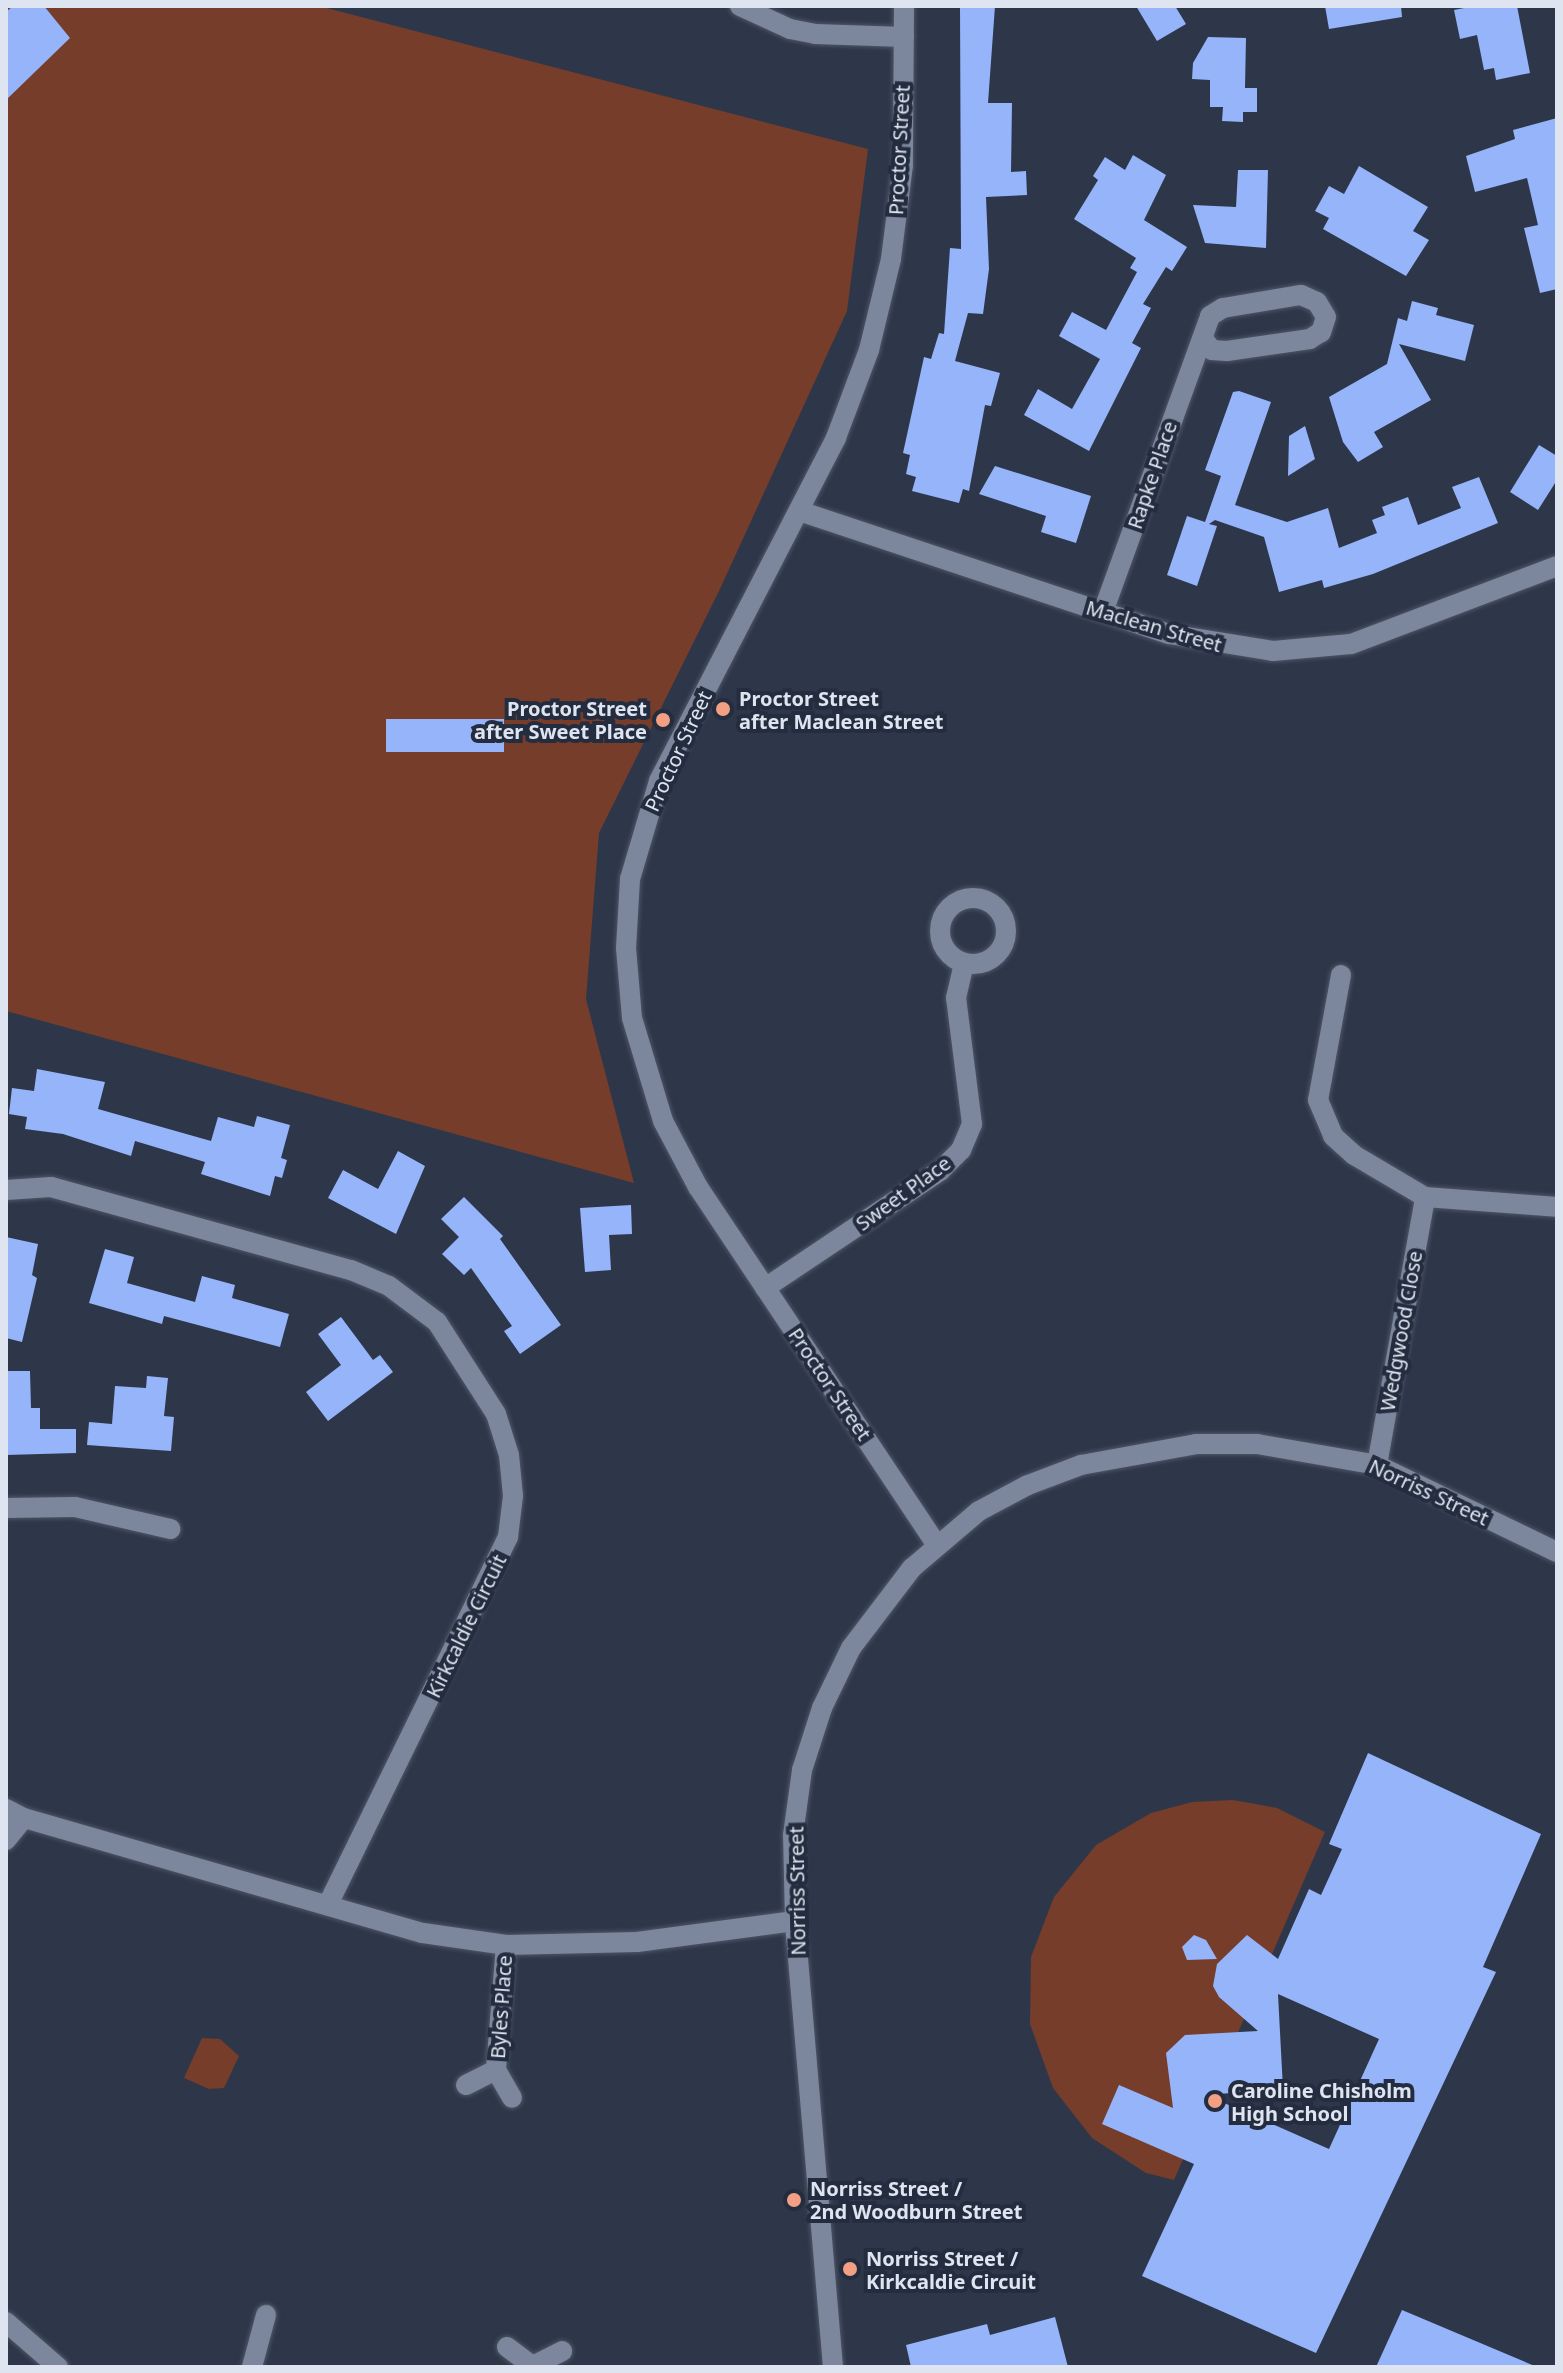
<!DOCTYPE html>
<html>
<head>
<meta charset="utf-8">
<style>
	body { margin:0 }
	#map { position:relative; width:1563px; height:2373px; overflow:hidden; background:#2e374a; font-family:"Noto Sans",sans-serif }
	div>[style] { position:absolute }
	.green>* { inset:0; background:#753d2a }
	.building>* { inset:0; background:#95b4fa; transform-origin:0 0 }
	.roads { filter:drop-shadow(0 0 2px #4e5565) drop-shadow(0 0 2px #4e5565) }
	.street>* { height:20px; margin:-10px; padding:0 10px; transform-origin:10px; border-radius:10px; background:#7c879d }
	.street>.ring { margin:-10px; padding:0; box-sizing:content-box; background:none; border:20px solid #7c879d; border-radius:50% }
	.dots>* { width:22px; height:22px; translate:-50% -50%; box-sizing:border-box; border:4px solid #242d3f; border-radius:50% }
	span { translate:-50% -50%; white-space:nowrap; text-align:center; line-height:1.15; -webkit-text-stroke:8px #242d3f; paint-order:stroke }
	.street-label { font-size:20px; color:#dee4f0 }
	.poi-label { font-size:20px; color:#dee4f0; font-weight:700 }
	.left { translate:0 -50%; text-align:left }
	.right { translate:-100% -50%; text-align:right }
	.frame { position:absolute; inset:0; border:8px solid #dee4f0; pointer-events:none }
</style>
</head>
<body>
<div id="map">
	<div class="green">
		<i style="clip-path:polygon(6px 6px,319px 6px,868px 149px,847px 311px,720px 589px,599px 833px,586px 999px,634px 1183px,6px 1011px)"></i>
		<i style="clip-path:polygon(1233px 1800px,1277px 1808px,1325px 1832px,1174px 2180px,1146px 2173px,1092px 2138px,1053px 2088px,1030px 2024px,1031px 1957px,1054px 1897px,1096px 1845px,1151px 1813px,1192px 1802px)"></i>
		<i style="clip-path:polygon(202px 2038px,220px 2039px,239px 2056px,224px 2088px,209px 2089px,184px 2078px)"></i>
	</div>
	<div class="building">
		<i style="clip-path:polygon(13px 6px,44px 6px,70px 38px,6px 100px,6px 12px)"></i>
		<i style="clip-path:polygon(960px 6px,995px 6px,988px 103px,1012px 103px,1011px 172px,1026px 171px,1027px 195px,986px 197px,989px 269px,983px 314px,968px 313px,955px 361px,1000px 373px,991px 406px,985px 405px,969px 491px,963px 489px,959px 503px,912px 491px,916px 477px,906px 474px,910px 455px,903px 453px,924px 357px,931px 359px,939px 333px,944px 334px,950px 248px,961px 249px)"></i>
		<i style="clip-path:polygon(1136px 6px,1175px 6px,1186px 24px,1157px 41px)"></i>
		<i style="clip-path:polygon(1325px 6px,1401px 6px,1402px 17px,1329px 29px)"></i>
		<i style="clip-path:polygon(1474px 6px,1517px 6px,1530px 73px,1496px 80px,1494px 68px,1484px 70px,1477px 35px,1460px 39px,1454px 10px)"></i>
		<i style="clip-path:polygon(1208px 37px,1246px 38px,1245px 88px,1257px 88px,1257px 112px,1243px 112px,1243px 122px,1222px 121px,1223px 107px,1210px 107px,1210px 80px,1192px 79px,1193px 63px)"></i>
		<i style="clip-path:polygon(1557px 118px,1557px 289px,1540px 293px,1524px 228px,1538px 225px,1527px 178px,1475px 192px,1466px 156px,1515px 139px,1513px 130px)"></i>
		<i style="clip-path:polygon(1133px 155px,1166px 175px,1144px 220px,1187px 247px,1172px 271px,1166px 267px,1143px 304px,1151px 308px,1132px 343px,1141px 348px,1089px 451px,1024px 415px,1038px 389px,1072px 409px,1100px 359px,1059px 336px,1072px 312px,1106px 330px,1137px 272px,1130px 268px,1136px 258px,1074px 219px,1098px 180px,1093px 176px,1105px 157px,1125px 170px)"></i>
		<i style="clip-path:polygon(1359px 166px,1428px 207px,1413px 231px,1429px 240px,1406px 276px,1323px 229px,1329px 218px,1315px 211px,1329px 186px,1344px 194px)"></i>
		<i style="clip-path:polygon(1238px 170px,1268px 170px,1266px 248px,1205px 243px,1193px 205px,1236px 207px)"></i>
		<i style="clip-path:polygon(1412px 301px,1438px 308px,1436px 315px,1474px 325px,1465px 361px,1399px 344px,1431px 400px,1374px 432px,1383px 447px,1358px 462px,1343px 442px,1329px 397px,1387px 364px,1398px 318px,1407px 321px)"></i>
		<i style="clip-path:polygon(1239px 391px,1271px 402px,1235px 505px,1287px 522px,1328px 508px,1339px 548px,1377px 533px,1372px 520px,1385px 515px,1382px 507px,1408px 497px,1418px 525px,1461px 508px,1452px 487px,1479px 477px,1498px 523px,1373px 574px,1324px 588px,1322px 580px,1279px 592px,1264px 537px,1215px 520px,1209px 524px,1217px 526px,1197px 586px,1167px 575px,1187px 516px,1205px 522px,1221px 476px,1205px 470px,1233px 392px)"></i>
		<i style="clip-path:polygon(1305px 426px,1315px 459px,1288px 476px,1289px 436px)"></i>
		<i style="clip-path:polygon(1539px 445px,1557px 456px,1557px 480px,1538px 510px,1510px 492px)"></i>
		<i style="clip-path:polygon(995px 466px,1091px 496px,1076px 543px,1041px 532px,1046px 516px,979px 494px)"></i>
		<i style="left:386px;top:719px;width:118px;height:33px"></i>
		<i style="clip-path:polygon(37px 1069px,105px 1082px,98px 1109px,211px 1141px,218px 1117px,254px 1127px,257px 1116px,290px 1125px,281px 1158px,287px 1160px,282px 1178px,275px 1176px,270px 1196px,201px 1174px,205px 1162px,135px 1141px,131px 1156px,63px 1134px,25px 1129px,27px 1117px,9px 1114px,12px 1088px,34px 1091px)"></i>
		<i style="clip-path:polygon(398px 1151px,425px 1166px,396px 1234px,328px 1198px,343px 1170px,378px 1189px)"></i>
		<i style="clip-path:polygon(464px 1197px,503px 1236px,500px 1239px,561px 1325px,520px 1354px,504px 1331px,512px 1326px,471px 1268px,464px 1275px,442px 1254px,459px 1237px,441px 1219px)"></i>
		<i style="clip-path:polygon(631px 1205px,632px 1234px,609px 1235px,611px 1270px,585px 1272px,580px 1208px)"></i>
		<i style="clip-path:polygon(6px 1237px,38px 1244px,32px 1275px,37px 1278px,22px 1342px,6px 1338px)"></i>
		<i style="clip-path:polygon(105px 1249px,134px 1257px,127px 1283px,195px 1302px,202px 1276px,235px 1285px,232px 1298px,289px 1314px,280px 1347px,164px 1316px,162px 1324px,89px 1303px)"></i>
		<i style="clip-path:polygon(341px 1317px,373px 1360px,380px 1355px,393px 1372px,328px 1421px,306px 1392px,341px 1365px,318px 1334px)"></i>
		<i style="clip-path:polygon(6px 1371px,30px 1371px,31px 1408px,40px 1408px,40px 1429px,76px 1429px,76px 1453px,6px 1455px)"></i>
		<i style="clip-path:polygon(147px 1376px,168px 1378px,164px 1416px,174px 1417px,171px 1451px,87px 1445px,89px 1422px,112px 1424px,115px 1386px,146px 1388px)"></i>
		<i style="clip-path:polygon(evenodd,1368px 1753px,1541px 1834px,1483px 1967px,1496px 1972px,1316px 2353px,1142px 2276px,1194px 2164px,1102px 2124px,1119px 2085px,1173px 2108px,1166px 2053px,1185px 2035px,1258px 2031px,1219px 1997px,1213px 1986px,1217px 1964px,1247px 1935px,1278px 1959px,1309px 1889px,1321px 1895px,1342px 1849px,1329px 1844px,1368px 1753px,1278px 1994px,1379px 2039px,1329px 2149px,1206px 2095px,1283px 2089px,1278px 1994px)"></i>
		<i style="clip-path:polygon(1194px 1935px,1206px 1940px,1217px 1959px,1187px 1960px,1182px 1947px)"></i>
		<i style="clip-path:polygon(1402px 2310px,1537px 2367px,1376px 2367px)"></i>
		<i style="clip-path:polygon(1055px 2317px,1068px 2367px,911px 2367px,906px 2345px,987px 2324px,990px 2335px)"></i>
	</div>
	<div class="roads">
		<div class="street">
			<i style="left:740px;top:6px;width:55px;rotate:24.7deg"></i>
			<i style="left:790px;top:29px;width:25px;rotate:11deg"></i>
			<i style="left:815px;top:34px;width:89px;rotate:1.9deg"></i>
			<i style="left:904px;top:6px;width:159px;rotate:90.4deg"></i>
			<i style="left:903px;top:165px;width:95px;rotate:97.3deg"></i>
			<i style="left:891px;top:259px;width:94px;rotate:103.6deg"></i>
			<i style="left:869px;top:350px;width:94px;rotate:110.6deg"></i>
			<i style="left:836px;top:438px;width:386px;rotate:117.3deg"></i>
			<i style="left:659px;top:781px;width:102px;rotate:106.5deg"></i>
			<i style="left:630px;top:879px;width:69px;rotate:93.3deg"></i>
			<i style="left:626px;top:948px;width:70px;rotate:85.1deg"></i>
			<i style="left:632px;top:1018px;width:108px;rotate:73.2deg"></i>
			<i style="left:663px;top:1121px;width:75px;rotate:62.1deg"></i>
			<i style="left:698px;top:1187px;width:429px;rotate:56.3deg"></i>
			<i style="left:799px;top:511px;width:390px;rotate:18.4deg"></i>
			<i style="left:1169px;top:634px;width:105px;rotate:9.3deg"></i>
			<i style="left:1273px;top:651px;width:78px;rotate:-5.1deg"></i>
			<i style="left:1351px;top:644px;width:220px;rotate:-20.7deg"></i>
			<i style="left:1103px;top:612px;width:315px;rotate:-70.1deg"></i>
			<i style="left:1210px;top:316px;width:15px;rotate:-32deg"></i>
			<i style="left:1223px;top:308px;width:79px;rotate:-9.5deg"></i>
			<i style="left:1301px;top:295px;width:17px;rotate:24deg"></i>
			<i style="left:1317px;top:302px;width:17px;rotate:59deg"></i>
			<i style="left:1326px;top:317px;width:16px;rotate:108deg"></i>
			<i style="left:1321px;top:332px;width:13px;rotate:148deg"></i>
			<i style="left:1310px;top:339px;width:84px;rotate:171.8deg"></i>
			<i style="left:1227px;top:351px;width:15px;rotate:-176deg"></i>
			<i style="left:1212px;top:350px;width:14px;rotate:-129deg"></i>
			<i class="ring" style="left:940px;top:898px;width:46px;height:46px"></i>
			<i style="left:1341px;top:975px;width:127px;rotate:100.4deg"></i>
			<i style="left:1318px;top:1100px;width:39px;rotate:67deg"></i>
			<i style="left:1333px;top:1136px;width:28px;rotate:42deg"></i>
			<i style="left:1354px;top:1155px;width:82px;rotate:30.6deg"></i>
			<i style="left:1425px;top:1197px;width:132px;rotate:4.3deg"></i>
			<i style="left:6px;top:1190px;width:45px;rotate:-3.8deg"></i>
			<i style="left:51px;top:1187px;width:311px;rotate:15.5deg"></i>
			<i style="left:351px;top:1270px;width:41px;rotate:22.8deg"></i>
			<i style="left:389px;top:1286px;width:60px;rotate:36.9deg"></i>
			<i style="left:437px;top:1322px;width:109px;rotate:57.3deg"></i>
			<i style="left:496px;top:1414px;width:43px;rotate:72.4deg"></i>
			<i style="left:509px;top:1455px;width:41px;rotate:84.4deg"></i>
			<i style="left:513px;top:1496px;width:41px;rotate:97deg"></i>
			<i style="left:508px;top:1537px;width:410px;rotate:116.1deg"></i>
			<i style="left:765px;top:1288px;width:211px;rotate:-33.8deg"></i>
			<i style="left:940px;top:1171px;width:30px;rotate:-45deg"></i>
			<i style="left:961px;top:1150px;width:28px;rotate:-67deg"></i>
			<i style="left:972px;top:1124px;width:127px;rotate:-97.2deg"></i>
			<i style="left:956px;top:998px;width:35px;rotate:-77deg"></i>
			<i style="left:1377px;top:1465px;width:272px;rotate:-79.8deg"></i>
			<i style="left:6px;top:1508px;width:69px;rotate:-0.8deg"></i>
			<i style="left:75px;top:1507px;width:98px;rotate:13deg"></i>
			<i style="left:6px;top:1809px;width:20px;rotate:27deg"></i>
			<i style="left:24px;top:1818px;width:415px;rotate:16.1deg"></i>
			<i style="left:423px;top:1933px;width:84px;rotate:8.2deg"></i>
			<i style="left:506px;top:1945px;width:131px;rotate:-1.3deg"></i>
			<i style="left:637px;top:1942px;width:159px;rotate:-7.6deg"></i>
			<i style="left:6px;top:1840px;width:28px;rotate:-51deg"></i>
			<i style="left:506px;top:1945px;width:125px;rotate:94.6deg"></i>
			<i style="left:496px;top:2070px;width:32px;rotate:60deg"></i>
			<i style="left:466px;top:2085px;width:34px;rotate:-27deg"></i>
			<i style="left:6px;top:2322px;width:69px;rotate:40.9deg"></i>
			<i style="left:507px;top:2347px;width:30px;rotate:37deg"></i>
			<i style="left:252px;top:2367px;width:54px;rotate:-74.9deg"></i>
			<i style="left:531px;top:2367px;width:35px;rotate:-27deg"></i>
			<i style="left:833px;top:2367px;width:448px;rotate:-94.9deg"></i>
			<i style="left:795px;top:1921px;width:86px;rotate:-91.3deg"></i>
			<i style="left:793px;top:1835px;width:66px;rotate:-82.1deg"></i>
			<i style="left:802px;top:1770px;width:65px;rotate:-72.1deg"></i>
			<i style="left:822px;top:1708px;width:67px;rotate:-64.2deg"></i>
			<i style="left:851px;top:1648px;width:101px;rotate:-52.7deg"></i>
			<i style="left:912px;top:1568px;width:88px;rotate:-40.4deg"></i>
			<i style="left:979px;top:1511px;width:55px;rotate:-28deg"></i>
			<i style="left:1028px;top:1485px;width:57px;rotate:-20.7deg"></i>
			<i style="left:1081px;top:1465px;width:117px;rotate:-10.3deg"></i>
			<i style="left:1196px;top:1444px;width:61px"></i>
			<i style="left:1257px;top:1444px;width:122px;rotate:9.9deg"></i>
			<i style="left:1377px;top:1465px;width:200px;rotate:25.8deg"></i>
		</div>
	</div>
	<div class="dots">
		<i style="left:723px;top:709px;background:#f39f83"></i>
		<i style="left:663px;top:720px;background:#f39f83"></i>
		<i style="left:1215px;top:2101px;background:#f39f83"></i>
		<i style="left:794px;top:2200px;background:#f39f83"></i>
		<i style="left:850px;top:2269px;background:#f39f83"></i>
	</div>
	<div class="street-label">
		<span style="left:899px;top:150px;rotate:-87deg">Proctor Street</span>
		<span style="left:1152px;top:475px;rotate:-71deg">Rapke Place</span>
		<span style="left:1154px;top:626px;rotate:16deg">Maclean Street</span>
		<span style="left:678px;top:751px;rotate:-65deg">Proctor Street</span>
		<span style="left:903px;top:1193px;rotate:-36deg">Sweet Place</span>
		<span style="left:1401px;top:1331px;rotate:-80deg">Wedgwood Close</span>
		<span style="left:830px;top:1384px;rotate:56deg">Proctor Street</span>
		<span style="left:1429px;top:1492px;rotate:25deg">Norriss Street</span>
		<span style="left:466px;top:1626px;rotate:-64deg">Kirkcaldie Circuit</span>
		<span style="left:797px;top:1891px;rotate:-91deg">Norriss Street</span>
		<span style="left:501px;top:2007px;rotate:-86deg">Byles Place</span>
	</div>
	<div class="poi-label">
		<span class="left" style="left:739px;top:710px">Proctor Street<br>after Maclean Street</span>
		<span class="right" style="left:647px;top:720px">Proctor Street<br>after Sweet Place</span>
		<span class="left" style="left:1231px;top:2102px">Caroline Chisholm<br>High School</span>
		<span class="left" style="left:810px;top:2200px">Norriss Street /<br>2nd Woodburn Street</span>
		<span class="left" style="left:866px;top:2270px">Norriss Street /<br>Kirkcaldie Circuit</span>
	</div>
	<div class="frame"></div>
</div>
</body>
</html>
